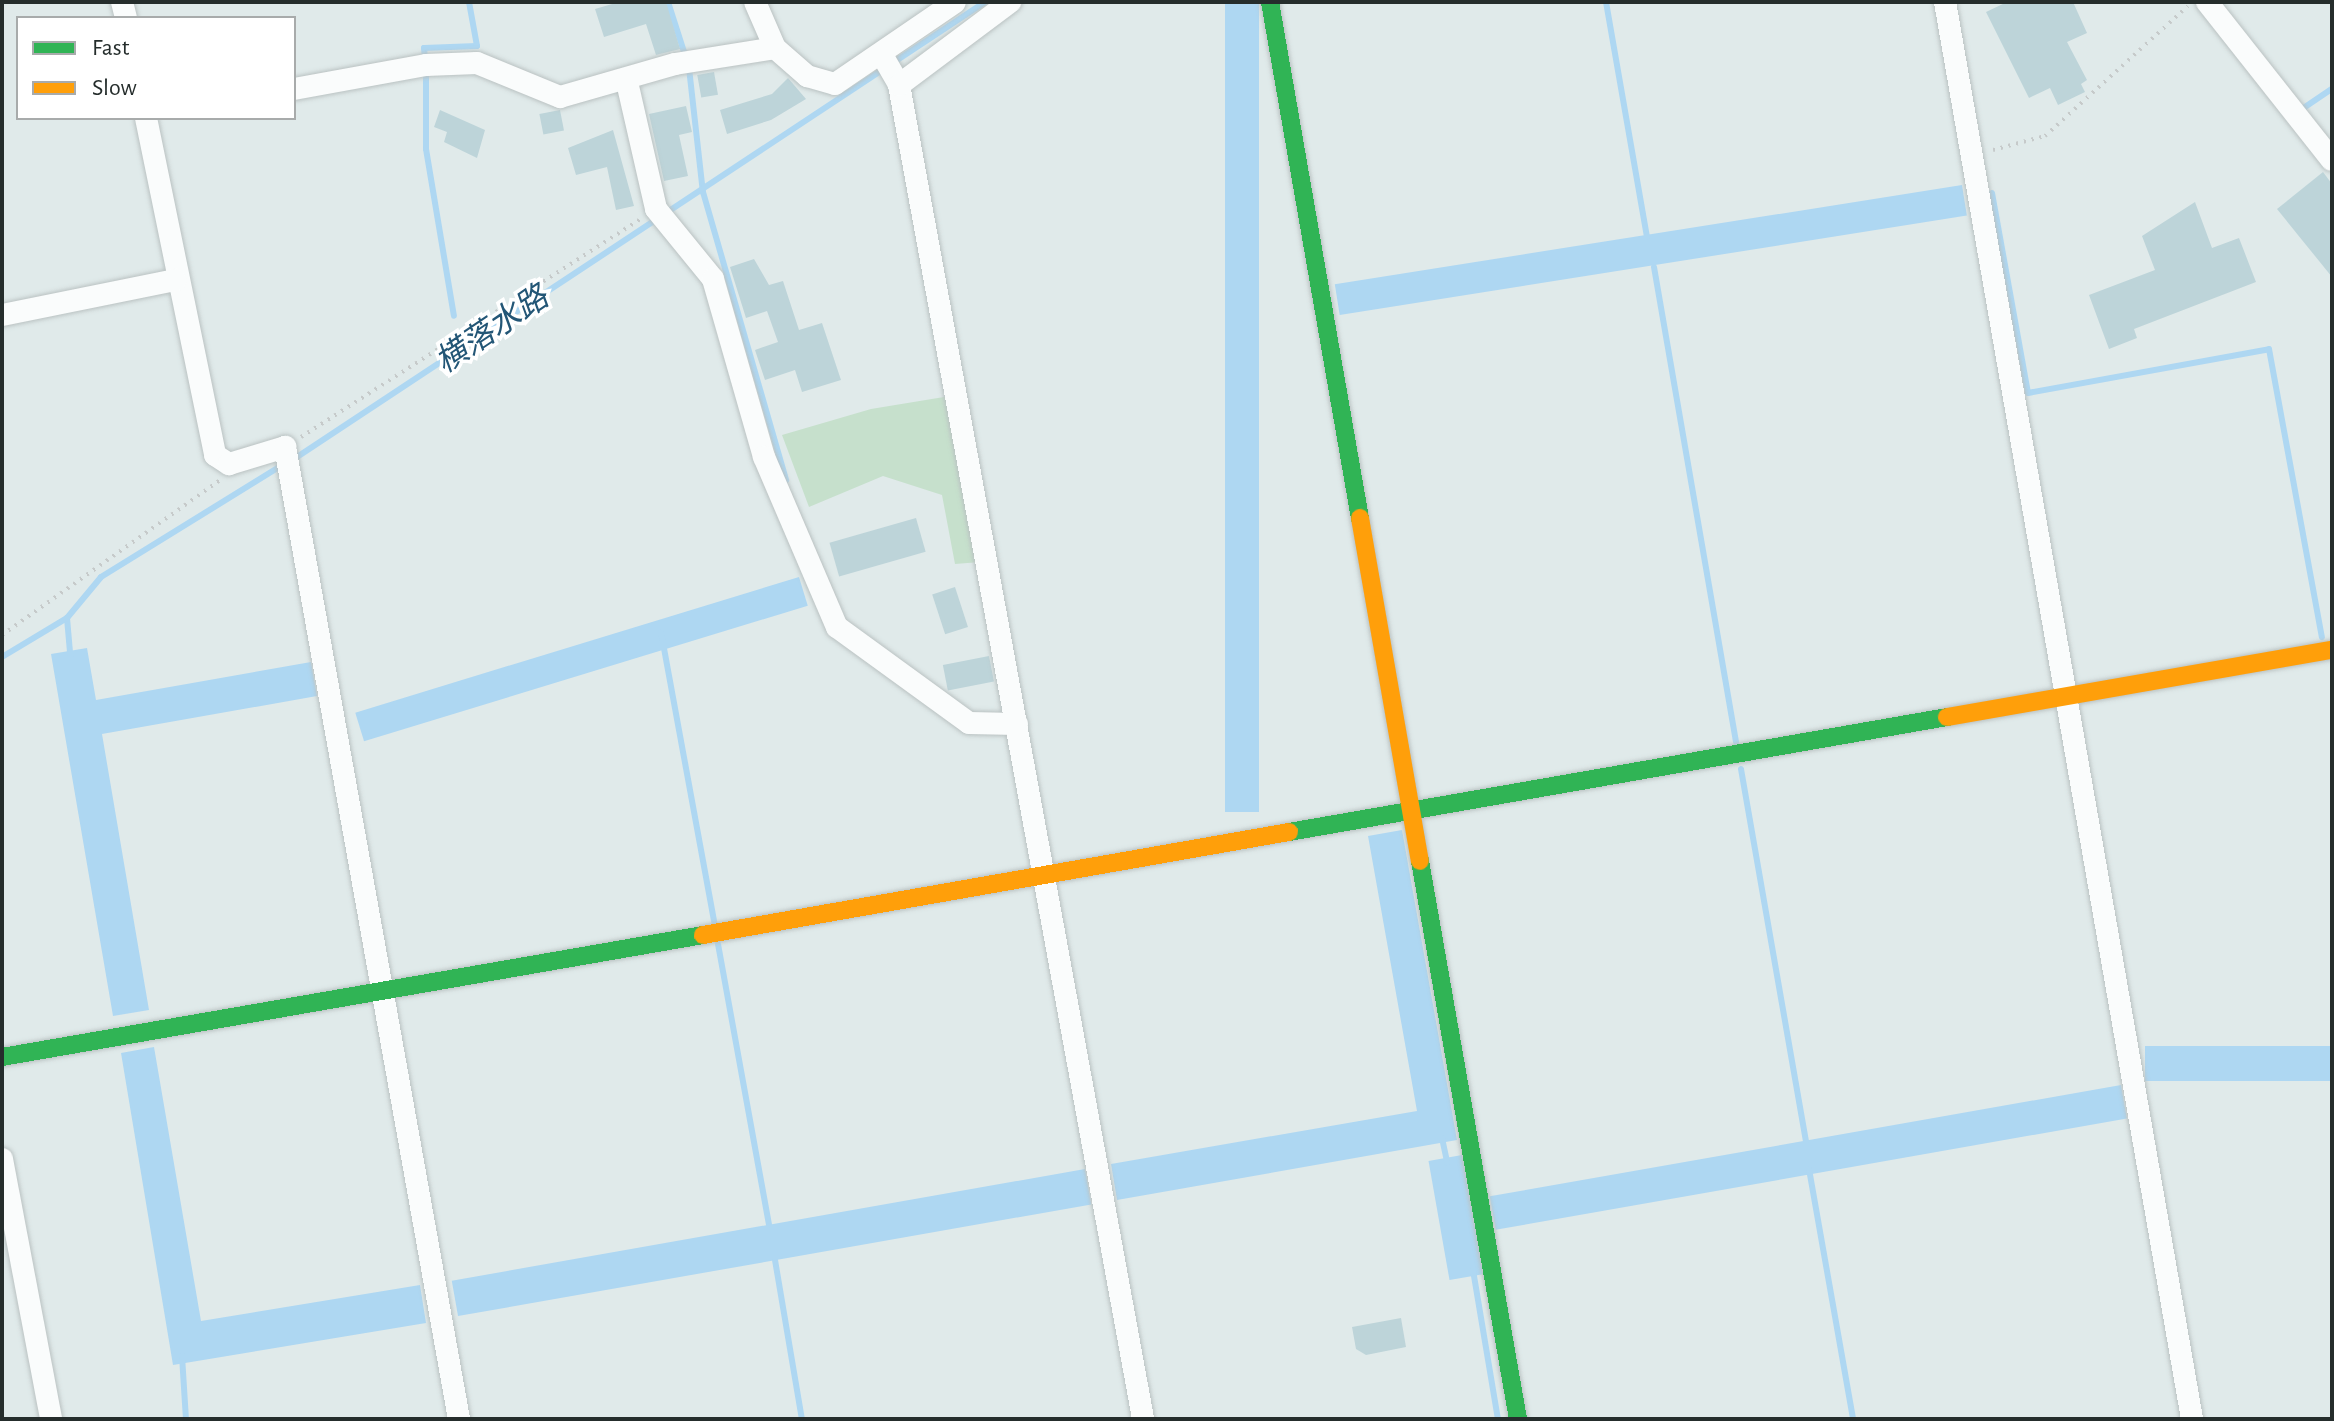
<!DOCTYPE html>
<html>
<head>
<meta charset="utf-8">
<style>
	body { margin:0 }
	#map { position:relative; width:2334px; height:1421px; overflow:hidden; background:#e0eaea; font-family:"Alegreya Sans","Noto Sans JP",sans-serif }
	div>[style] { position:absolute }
	.green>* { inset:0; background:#c6e0cc }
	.water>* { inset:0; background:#aed7f2; transform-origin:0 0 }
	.stream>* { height:6px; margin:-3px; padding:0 3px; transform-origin:3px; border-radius:3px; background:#aed7f2 }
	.building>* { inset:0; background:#bdd4d9; transform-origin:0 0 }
	.path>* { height:4px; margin-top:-2px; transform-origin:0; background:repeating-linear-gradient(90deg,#c6caca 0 2px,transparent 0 8px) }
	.roads { filter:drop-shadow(0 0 2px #bac2c2) drop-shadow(0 0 2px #bac2c2) }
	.street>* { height:22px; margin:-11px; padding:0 11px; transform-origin:11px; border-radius:11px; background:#fafcfc }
	.fast>* { height:18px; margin:-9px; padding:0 9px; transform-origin:9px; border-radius:9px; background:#30b455 }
	.slow>* { height:18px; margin:-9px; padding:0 9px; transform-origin:9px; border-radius:9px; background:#ff9f0a }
	span { translate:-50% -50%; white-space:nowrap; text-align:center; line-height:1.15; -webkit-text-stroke:7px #fff; paint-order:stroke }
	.water-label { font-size:32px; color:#235676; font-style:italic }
	.frame { position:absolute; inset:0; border:4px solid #252d2c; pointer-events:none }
	.legend { position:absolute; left:16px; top:16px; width:280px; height:104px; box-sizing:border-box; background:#fff; border:2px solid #a8abab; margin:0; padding:10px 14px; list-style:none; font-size:24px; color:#252d2c }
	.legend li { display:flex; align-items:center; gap:16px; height:40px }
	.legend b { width:40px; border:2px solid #a8abab }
</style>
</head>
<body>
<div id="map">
	<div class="green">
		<i style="clip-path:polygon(950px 396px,980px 562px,955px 564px,942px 495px,883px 476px,809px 507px,782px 435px,871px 409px)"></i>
	</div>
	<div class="water">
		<i style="left:1225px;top:2px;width:34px;height:810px"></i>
		<i style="left:1962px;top:185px;width:31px;height:635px;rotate:81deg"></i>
		<i style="left:799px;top:577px;width:30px;height:464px;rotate:73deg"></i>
		<i style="clip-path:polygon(87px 648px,96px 700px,311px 662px,317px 696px,102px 734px,149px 1010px,113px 1016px,51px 654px)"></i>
		<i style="clip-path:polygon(1402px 830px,1457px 1140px,1117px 1200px,1111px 1164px,1417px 1111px,1368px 836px)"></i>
		<i style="left:2332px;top:1046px;width:35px;height:187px;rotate:90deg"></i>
		<i style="clip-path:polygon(154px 1047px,201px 1321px,420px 1285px,426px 1323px,173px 1365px,121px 1053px)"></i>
		<i style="left:2121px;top:1085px;width:34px;height:641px;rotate:80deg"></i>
		<i style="left:1462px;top:1155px;width:121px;height:34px;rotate:80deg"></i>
		<i style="left:1085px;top:1169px;width:36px;height:643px;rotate:80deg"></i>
	</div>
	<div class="stream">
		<i style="left:668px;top:2px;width:59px;rotate:72.2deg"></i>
		<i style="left:1606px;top:2px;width:238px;rotate:80.1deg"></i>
		<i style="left:425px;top:59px;width:11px;rotate:-95deg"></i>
		<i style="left:424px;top:48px;width:53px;rotate:-2.2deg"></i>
		<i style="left:477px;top:46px;width:45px;rotate:-100.3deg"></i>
		<i style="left:689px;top:68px;width:125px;rotate:83.6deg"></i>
		<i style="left:703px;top:192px;width:300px;rotate:73.9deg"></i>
		<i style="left:426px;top:70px;width:79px;rotate:90deg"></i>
		<i style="left:426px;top:149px;width:169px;rotate:80.5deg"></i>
		<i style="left:2305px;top:107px;width:32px;rotate:-34deg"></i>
		<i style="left:1992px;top:193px;width:203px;rotate:79.8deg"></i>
		<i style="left:2028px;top:393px;width:245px;rotate:-10.3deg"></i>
		<i style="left:2269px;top:349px;width:293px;rotate:79.6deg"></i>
		<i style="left:1654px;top:267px;width:482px;rotate:80.2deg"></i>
		<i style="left:294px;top:459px;width:828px;rotate:-33.48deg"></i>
		<i style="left:67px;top:618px;width:38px;rotate:85deg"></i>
		<i style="left:661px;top:632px;width:295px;rotate:79.6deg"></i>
		<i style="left:2px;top:657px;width:76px;rotate:-31deg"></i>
		<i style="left:67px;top:618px;width:53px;rotate:-50.3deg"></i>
		<i style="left:101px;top:577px;width:215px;rotate:-31.7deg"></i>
		<i style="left:1741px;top:769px;width:378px;rotate:80.1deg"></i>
		<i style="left:718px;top:944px;width:285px;rotate:79.7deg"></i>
		<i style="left:1442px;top:1138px;width:25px;rotate:78deg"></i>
		<i style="left:1809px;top:1169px;width:254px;rotate:80deg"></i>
		<i style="left:775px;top:1260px;width:161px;rotate:80.4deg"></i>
		<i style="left:1473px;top:1270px;width:151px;rotate:80.5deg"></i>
		<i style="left:182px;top:1356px;width:63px;rotate:86.4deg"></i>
	</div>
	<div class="building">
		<i style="clip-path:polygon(619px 2px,666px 2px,680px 49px,656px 55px,646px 24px,604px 37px,595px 9px)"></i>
		<i style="clip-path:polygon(2007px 2px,2073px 2px,2087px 33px,2067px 42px,2087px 80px,2081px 84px,2085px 92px,2058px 105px,2050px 88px,2029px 98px,1986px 12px)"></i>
		<i style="left:714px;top:72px;width:23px;height:17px;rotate:80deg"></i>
		<i style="clip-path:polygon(788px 78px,806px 99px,771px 120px,727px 134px,720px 110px,772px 94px)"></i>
		<i style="clip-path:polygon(686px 106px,692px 132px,679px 135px,688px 176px,664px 181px,649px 114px)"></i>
		<i style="clip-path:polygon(440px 110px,485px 130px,477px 158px,444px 142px,447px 132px,434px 127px)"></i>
		<i style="left:560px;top:110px;width:21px;height:21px;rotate:79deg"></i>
		<i style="clip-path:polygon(613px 130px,634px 206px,616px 210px,607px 167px,576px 175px,568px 148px)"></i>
		<i style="clip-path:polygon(2323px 172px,2332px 184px,2332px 277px,2277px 209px)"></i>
		<i style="clip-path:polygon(2195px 202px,2212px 248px,2239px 238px,2256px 282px,2134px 329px,2137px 338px,2109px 349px,2089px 295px,2155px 270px,2142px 236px)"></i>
		<i style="clip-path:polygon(754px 259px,769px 285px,783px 281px,799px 330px,822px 323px,841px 380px,802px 392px,795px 370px,765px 380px,755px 350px,778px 342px,767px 311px,746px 318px,730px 267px)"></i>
		<i style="left:916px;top:518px;width:35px;height:90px;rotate:74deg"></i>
		<i style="left:955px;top:587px;width:42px;height:24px;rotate:72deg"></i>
		<i style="left:989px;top:656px;width:26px;height:47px;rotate:79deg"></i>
		<i style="clip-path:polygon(1401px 1318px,1406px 1347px,1366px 1355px,1356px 1349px,1352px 1327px)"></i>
	</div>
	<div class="path">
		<i style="left:1993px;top:150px;width:54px;rotate:-15.1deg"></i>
		<i style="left:2045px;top:136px;width:193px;rotate:-42.3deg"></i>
		<i style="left:301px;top:437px;width:404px;rotate:-32.7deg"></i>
		<i style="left:2px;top:635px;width:267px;rotate:-35.4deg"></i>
	</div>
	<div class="roads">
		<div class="street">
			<i style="left:122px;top:2px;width:16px;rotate:76deg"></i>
			<i style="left:755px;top:2px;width:50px;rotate:66.5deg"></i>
			<i style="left:775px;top:48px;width:43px;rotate:41.2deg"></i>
			<i style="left:807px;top:76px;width:29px;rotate:16deg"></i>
			<i style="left:835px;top:84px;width:145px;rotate:-34.3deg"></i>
			<i style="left:1945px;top:2px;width:1438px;rotate:80.11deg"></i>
			<i style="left:2207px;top:2px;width:201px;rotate:51.7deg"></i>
			<i style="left:882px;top:55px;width:34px;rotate:60deg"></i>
			<i style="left:899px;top:85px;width:1356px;rotate:79.63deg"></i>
			<i style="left:627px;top:82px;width:130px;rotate:77.1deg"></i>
			<i style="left:656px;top:209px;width:90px;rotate:50.8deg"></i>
			<i style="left:713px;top:279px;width:185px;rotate:74deg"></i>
			<i style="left:764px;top:457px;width:185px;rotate:66.8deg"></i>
			<i style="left:837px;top:627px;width:163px;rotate:36deg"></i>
			<i style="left:969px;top:723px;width:48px;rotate:1.2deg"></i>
			<i style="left:899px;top:85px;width:139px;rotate:-36.8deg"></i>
			<i style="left:294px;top:89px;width:134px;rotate:-10.3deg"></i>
			<i style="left:426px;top:65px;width:51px;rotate:-2.2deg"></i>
			<i style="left:477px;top:63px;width:90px;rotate:22.3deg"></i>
			<i style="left:560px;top:97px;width:120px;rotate:-16deg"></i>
			<i style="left:675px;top:64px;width:101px;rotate:-9.1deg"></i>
			<i style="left:146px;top:118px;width:344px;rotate:78.4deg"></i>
			<i style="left:215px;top:455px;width:17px;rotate:33deg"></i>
			<i style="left:229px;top:464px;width:59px;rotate:-16.9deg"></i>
			<i style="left:285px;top:447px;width:987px;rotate:79.85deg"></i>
			<i style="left:2px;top:315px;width:177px;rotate:-11.4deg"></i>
			<i style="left:2px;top:1159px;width:265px;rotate:79.3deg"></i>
		</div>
		<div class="fast">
			<i style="left:1270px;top:2px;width:524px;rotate:80.11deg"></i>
			<i style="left:1289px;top:832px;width:668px;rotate:-9.91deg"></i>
			<i style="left:1420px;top:861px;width:567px;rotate:80.04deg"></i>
			<i style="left:2px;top:1057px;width:712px;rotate:-9.87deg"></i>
		</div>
		<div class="slow">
			<i style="left:1360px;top:518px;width:348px;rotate:80.1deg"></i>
			<i style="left:1947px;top:717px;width:391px;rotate:-9.9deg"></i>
			<i style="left:703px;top:935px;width:595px;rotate:-9.97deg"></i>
		</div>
	</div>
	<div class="water-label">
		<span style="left:492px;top:330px;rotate:-34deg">横落水路</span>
	</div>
	<div class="frame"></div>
	<ul class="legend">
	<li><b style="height:10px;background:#30b455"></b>Fast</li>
	<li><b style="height:10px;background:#ff9f0a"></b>Slow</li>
	</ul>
</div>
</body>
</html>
